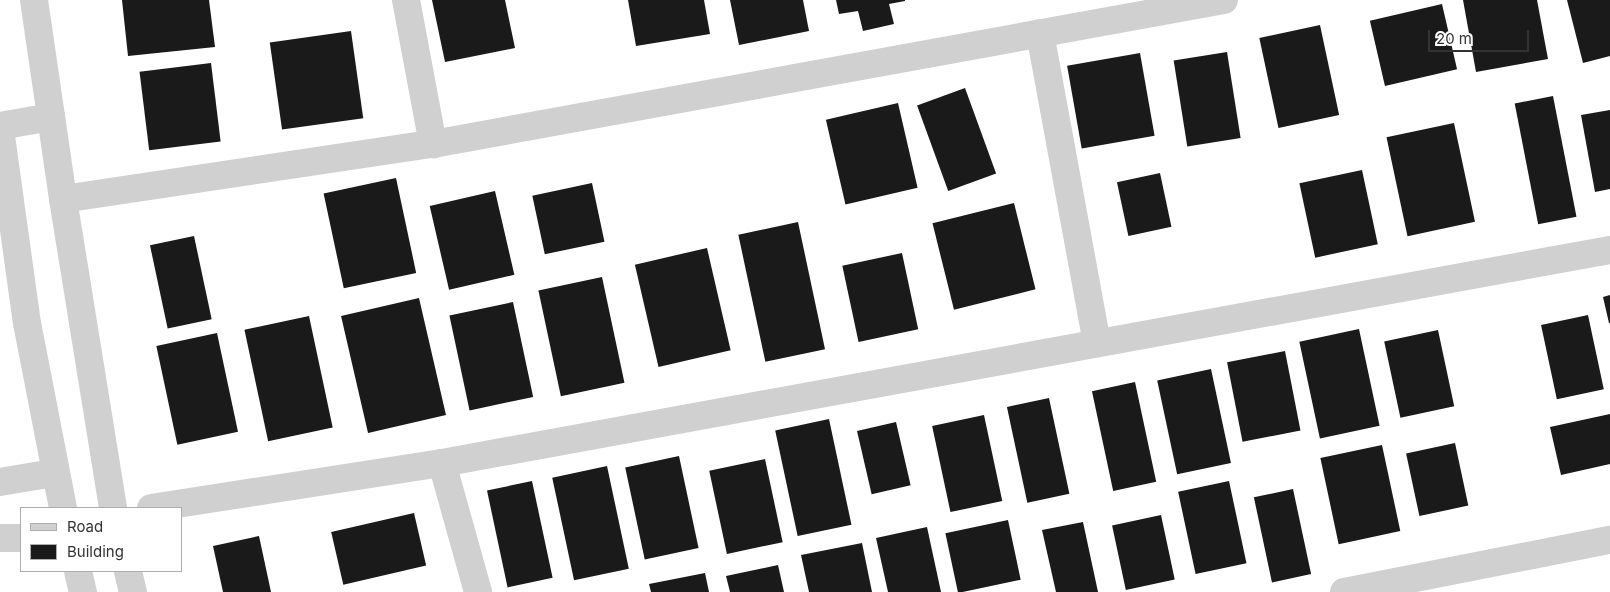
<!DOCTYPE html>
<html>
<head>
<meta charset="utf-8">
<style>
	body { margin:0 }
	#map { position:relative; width:1610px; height:592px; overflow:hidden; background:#fff; font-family:Inter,sans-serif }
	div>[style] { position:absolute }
	.building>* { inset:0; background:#1a1a1a; transform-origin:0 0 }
	.minor>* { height:28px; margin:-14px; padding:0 14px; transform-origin:14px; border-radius:14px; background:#d0d0d0 }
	span { translate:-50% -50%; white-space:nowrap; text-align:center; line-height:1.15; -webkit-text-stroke:5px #fff; paint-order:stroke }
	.legend { position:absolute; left:20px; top:507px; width:162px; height:65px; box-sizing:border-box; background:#fff; border:1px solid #adadad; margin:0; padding:6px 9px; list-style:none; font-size:15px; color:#333 }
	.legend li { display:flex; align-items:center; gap:10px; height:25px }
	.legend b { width:25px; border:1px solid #adadad }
	.scale { position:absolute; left:1428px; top:30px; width:101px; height:22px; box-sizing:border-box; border:2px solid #333; border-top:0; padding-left:6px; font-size:15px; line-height:18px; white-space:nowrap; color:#333; -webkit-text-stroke:4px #fff; paint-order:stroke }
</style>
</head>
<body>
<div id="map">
	<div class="building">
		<i style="clip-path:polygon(122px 0,209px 0,215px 47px,128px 56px)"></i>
		<i style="clip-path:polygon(432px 0,505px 0,515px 48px,445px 62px)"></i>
		<i style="clip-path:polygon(628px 0,704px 0,710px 34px,636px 46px)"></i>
		<i style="clip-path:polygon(730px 0,803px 0,809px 31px,739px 45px)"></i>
		<i style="clip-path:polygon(836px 0,905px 0,905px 1px,889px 4px,894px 24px,863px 31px,858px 11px,839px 14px)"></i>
		<i style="clip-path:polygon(1463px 0,1537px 0,1548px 59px,1476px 72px)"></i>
		<i style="clip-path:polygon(1567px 0,1610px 0,1610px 56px,1583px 63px)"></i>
		<i style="left:1442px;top:4px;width:67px;height:74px;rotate:77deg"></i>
		<i style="left:1320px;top:25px;width:92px;height:62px;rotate:78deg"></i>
		<i style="left:351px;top:31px;width:88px;height:82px;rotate:82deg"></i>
		<i style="left:1227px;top:52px;width:87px;height:54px;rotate:81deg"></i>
		<i style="left:1140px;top:53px;width:84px;height:74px;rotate:80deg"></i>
		<i style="left:211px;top:63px;width:79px;height:72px;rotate:83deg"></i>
		<i style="left:965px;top:88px;width:91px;height:51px;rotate:70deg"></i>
		<i style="left:1553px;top:96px;width:123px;height:39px;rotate:79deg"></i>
		<i style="left:898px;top:103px;width:87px;height:74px;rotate:77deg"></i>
		<i style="clip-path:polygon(1610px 110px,1610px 189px,1595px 192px,1581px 115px)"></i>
		<i style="left:1454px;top:123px;width:101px;height:69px;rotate:78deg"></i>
		<i style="left:1362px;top:170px;width:76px;height:64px;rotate:78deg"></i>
		<i style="left:1160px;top:173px;width:55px;height:44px;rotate:78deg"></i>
		<i style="left:396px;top:178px;width:97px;height:74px;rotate:78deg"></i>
		<i style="left:592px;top:183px;width:60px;height:61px;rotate:78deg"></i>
		<i style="left:495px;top:191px;width:86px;height:67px;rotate:77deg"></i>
		<i style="left:1014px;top:203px;width:89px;height:84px;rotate:76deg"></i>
		<i style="left:798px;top:222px;width:130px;height:61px;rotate:78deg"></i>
		<i style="left:194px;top:236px;width:85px;height:45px;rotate:78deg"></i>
		<i style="left:707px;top:248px;width:105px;height:74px;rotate:77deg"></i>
		<i style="left:902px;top:253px;width:78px;height:61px;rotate:78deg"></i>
		<i style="left:602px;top:277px;width:108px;height:65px;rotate:78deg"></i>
		<i style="clip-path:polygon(1610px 295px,1610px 323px,1609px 323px,1603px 297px)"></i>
		<i style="left:419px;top:298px;width:120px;height:80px;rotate:77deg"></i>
		<i style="left:513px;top:302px;width:97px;height:65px;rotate:78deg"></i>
		<i style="left:1588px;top:315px;width:76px;height:48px;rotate:78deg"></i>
		<i style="left:309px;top:316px;width:114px;height:66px;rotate:78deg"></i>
		<i style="left:1359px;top:329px;width:99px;height:61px;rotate:78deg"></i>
		<i style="left:1438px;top:330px;width:78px;height:55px;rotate:78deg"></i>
		<i style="left:217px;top:333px;width:101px;height:62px;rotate:78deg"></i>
		<i style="left:1285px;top:351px;width:81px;height:59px;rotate:79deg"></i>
		<i style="left:1211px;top:369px;width:96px;height:55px;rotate:78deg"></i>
		<i style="left:1135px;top:382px;width:102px;height:44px;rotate:78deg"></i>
		<i style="left:1049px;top:398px;width:98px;height:43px;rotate:78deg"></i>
		<i style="clip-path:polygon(1610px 414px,1610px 464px,1561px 475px,1550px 427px)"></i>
		<i style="left:984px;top:415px;width:88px;height:53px;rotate:78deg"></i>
		<i style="left:829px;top:419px;width:108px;height:55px;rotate:78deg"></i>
		<i style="left:896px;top:422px;width:65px;height:40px;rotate:77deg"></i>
		<i style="left:1455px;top:443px;width:64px;height:50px;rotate:78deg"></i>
		<i style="left:1382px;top:445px;width:88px;height:63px;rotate:78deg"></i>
		<i style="left:679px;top:456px;width:94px;height:55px;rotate:78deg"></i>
		<i style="left:765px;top:459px;width:85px;height:57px;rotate:78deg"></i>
		<i style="left:607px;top:466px;width:105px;height:56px;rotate:78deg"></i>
		<i style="left:532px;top:481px;width:99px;height:46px;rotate:78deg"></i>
		<i style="left:1229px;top:481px;width:84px;height:52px;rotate:78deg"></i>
		<i style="left:1293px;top:489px;width:87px;height:40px;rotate:78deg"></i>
		<i style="left:414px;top:513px;width:54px;height:85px;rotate:77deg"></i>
		<i style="left:1161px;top:515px;width:66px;height:50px;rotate:78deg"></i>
		<i style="left:1008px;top:520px;width:61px;height:64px;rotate:78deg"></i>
		<i style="clip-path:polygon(1083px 522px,1098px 592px,1056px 592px,1042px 530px)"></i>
		<i style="clip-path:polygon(927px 527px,941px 592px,888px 592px,876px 538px)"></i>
		<i style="clip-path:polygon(259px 536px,271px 592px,223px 592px,213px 546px)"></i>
		<i style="clip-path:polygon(862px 543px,872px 592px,809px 592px,801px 555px)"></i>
		<i style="clip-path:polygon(778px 565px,784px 592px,730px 592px,726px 576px)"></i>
		<i style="clip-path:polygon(705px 573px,709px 592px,651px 592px,649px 584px)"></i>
	</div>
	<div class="minor">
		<i style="left:34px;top:0;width:201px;rotate:81.7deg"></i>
		<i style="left:63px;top:199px;width:313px;rotate:80.8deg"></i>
		<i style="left:406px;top:0;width:147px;rotate:79.4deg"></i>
		<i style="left:1040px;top:33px;width:315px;rotate:79.6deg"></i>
		<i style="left:0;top:126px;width:52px;rotate:-10deg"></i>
		<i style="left:0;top:129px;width:196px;rotate:82.1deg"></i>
		<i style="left:27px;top:323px;width:188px;rotate:79deg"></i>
		<i style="left:63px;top:199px;width:374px;rotate:-8.5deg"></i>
		<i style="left:433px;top:144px;width:804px;rotate:-10.32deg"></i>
		<i style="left:442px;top:463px;width:134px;rotate:74.4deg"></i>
		<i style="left:0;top:482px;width:55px;rotate:-9.5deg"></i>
		<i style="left:151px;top:508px;width:294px;rotate:-8.8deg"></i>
		<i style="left:442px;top:463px;width:1187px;rotate:-10.34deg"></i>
		<i style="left:0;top:538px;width:21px"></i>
		<i style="left:78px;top:571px;width:22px;rotate:77deg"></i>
		<i style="left:128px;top:571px;width:22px;rotate:77deg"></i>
		<i style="left:1344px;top:592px;width:271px;rotate:-11.1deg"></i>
	</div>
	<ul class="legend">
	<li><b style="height:6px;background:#d0d0d0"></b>Road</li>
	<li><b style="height:14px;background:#1a1a1a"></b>Building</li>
	</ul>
	<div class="scale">20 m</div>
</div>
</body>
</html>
